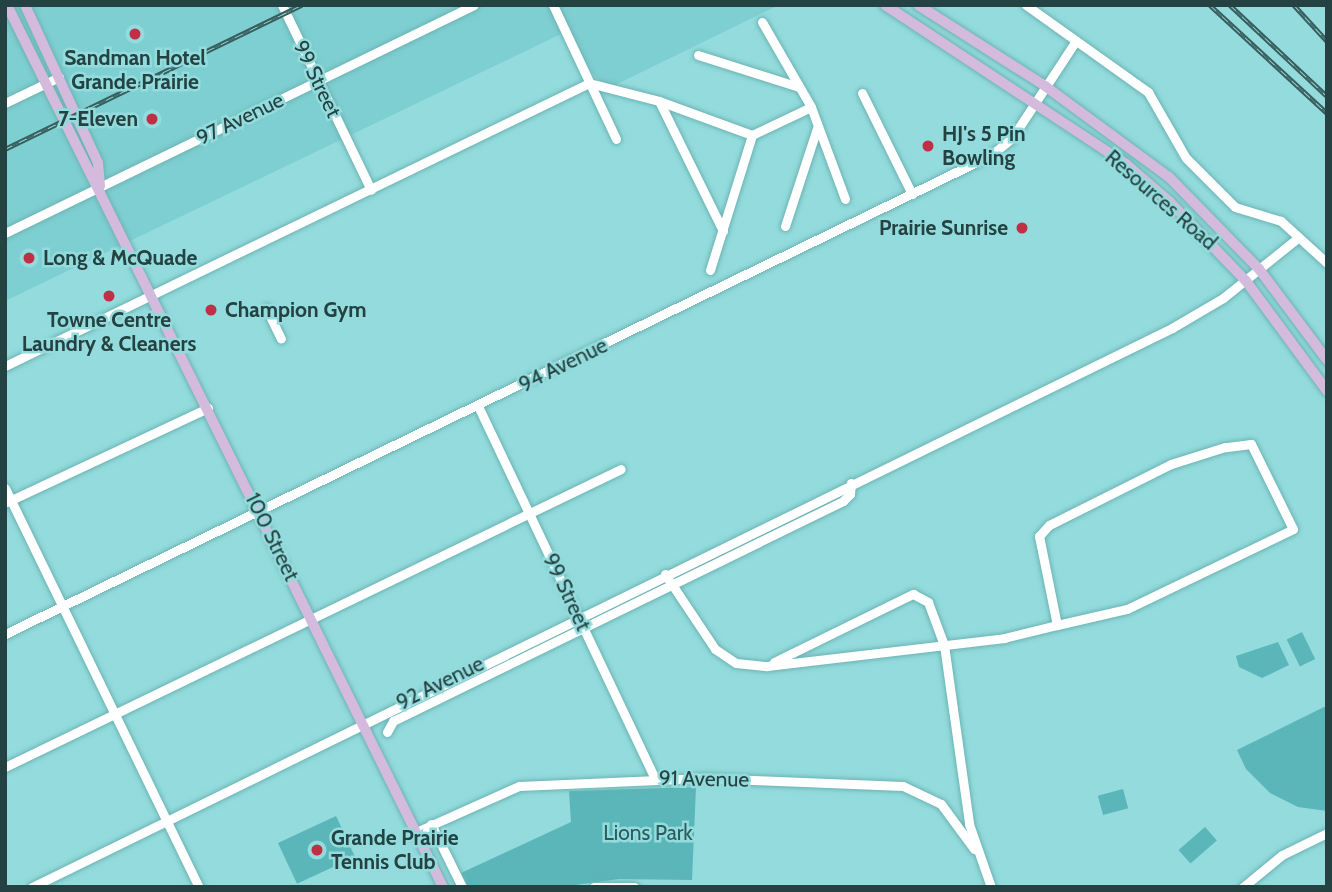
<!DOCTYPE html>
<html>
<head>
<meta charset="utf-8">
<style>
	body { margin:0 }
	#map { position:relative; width:1332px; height:892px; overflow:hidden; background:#93dbdc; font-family:Cabin,sans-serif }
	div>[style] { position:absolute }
	.built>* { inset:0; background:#7ecfd1 }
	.green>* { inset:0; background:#5ab6b8; transform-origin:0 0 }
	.roads { filter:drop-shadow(0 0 2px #6cb3b4) drop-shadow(0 0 2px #6cb3b4) }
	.minor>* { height:9px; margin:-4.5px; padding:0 4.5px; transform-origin:4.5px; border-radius:4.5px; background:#fff }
	.major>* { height:10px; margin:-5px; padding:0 5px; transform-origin:5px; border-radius:5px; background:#d4bbdd }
	.rail>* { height:5px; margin-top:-2.5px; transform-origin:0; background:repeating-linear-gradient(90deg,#93dbdc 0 8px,#385d5d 0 16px); box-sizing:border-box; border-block:2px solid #385d5d }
	.dots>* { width:19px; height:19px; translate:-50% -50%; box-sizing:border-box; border:4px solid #93dbdc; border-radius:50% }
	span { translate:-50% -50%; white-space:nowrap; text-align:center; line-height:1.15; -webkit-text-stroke:5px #93dbdc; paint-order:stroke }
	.poi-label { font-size:21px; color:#244242; font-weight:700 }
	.right { translate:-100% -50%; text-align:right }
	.left { translate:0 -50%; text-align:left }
	.street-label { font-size:21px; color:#244242 }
	.park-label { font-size:21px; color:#2b5c5e }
	.frame { position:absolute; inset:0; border:7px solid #244242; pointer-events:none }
</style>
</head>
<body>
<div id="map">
	<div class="built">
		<i style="clip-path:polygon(5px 5px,779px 5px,609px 88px,594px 75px,565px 32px,5px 301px)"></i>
	</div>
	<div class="green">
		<i style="left:1302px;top:632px;width:30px;height:17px;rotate:64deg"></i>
		<i style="clip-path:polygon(1278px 642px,1289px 665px,1262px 678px,1239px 667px,1236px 656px)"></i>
		<i style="clip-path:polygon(1324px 707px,1327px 707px,1327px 811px,1298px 807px,1270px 793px,1246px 769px,1237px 750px)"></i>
		<i style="clip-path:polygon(696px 787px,692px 880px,619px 879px,561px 887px,468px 887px,461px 873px,571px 822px,569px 791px)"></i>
		<i style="left:1123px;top:789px;width:20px;height:26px;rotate:75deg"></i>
		<i style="left:336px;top:816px;width:45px;height:64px;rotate:65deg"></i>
		<i style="left:1205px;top:827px;width:18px;height:35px;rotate:49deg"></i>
	</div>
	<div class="roads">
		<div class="minor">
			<i style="left:282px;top:5px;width:205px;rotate:64.3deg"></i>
			<i style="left:553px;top:5px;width:148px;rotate:64.8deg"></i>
			<i style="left:1026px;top:5px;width:150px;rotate:35.5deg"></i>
			<i style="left:1148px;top:92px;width:76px;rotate:60.1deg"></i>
			<i style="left:1186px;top:158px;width:69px;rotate:45deg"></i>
			<i style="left:1235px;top:207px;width:48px;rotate:16.9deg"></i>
			<i style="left:1281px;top:221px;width:62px;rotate:42.4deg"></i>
			<i style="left:762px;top:22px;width:98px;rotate:60deg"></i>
			<i style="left:811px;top:107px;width:98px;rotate:69.7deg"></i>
			<i style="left:698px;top:55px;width:106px;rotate:17.6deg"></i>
			<i style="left:589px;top:83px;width:72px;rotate:14.4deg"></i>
			<i style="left:659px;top:101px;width:99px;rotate:20.1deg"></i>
			<i style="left:862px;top:93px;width:113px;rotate:63.7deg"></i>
			<i style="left:659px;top:101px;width:145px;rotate:63.8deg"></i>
			<i style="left:5px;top:103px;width:60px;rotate:-25.7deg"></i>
			<i style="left:785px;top:226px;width:103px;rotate:-71.9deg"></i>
			<i style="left:5px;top:233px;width:521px;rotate:-25.93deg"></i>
			<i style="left:710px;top:270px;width:141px;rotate:-72.7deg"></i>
			<i style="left:752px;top:135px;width:65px;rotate:-25.4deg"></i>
			<i style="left:266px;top:308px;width:34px;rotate:64deg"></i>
			<i style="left:5px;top:366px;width:649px;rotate:-25.85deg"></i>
			<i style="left:478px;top:406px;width:412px;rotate:64.6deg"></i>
			<i style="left:5px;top:488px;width:444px;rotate:64.1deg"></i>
			<i style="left:7px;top:502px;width:222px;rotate:-25.1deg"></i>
			<i style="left:665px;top:574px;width:90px;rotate:56.3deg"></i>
			<i style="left:715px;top:649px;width:25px;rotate:34deg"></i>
			<i style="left:736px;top:663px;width:31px;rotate:6deg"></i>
			<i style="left:767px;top:666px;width:239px;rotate:-6.7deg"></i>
			<i style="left:1004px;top:638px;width:55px;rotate:-13.8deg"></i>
			<i style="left:1057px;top:625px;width:72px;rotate:-12.9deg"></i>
			<i style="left:1127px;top:609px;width:184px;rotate:-25.7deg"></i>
			<i style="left:1293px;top:529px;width:95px;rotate:-116.3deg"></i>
			<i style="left:1251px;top:444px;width:26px;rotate:173deg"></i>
			<i style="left:1225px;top:447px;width:57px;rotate:162.5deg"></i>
			<i style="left:1171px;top:464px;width:136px;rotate:153.4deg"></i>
			<i style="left:1049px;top:525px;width:15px;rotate:132deg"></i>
			<i style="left:1039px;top:536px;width:91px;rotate:78.6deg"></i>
			<i style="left:5px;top:634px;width:1096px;rotate:-25.91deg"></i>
			<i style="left:991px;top:155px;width:27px;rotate:-39deg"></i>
			<i style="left:1012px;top:138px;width:115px;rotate:-56.7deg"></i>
			<i style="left:774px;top:662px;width:155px;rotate:-26.1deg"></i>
			<i style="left:913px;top:594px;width:17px;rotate:28deg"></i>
			<i style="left:928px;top:602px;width:46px;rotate:69.6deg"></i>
			<i style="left:944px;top:645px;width:181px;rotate:82deg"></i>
			<i style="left:969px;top:824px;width:67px;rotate:70.8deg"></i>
			<i style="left:387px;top:732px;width:13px;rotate:-61deg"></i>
			<i style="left:393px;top:721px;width:501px;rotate:-26.05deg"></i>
			<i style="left:843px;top:501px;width:10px;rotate:-45deg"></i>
			<i style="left:850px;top:494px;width:11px;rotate:-85deg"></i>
			<i style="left:5px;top:767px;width:684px;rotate:-25.82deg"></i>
			<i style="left:431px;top:824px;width:70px;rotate:63.8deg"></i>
			<i style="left:416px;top:832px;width:113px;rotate:-24.1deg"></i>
			<i style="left:519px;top:786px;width:185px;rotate:-2.5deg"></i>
			<i style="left:704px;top:778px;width:199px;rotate:2.3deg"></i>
			<i style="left:903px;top:786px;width:42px;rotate:25.3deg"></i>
			<i style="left:941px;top:804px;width:56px;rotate:53.7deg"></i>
			<i style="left:32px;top:887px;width:1270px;rotate:-26.12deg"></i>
			<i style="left:1172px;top:328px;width:59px;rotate:-30.5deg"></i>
			<i style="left:1223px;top:298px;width:97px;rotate:-38.8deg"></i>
			<i style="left:594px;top:887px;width:40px"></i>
			<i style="left:1243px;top:887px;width:50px;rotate:-39.4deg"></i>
			<i style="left:1282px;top:855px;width:50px;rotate:-26.1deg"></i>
		</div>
		<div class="major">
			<i style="left:7px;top:5px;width:984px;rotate:63.7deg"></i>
			<i style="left:25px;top:5px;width:174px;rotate:65.2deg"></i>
			<i style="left:98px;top:163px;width:23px;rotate:85deg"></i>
			<i style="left:885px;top:5px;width:289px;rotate:33.4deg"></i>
			<i style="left:1126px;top:164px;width:57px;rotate:40.7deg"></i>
			<i style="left:1169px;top:201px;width:111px;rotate:46.1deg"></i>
			<i style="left:1246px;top:281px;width:137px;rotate:53.6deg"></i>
			<i style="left:918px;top:5px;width:151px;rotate:32.5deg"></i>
			<i style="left:1045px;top:86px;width:154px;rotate:36.3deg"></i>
			<i style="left:1169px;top:177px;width:129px;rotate:45.6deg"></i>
			<i style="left:1259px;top:269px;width:114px;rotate:53.2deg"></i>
		</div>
	</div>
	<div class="rail">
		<i style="left:1210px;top:5px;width:159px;rotate:42.7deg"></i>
		<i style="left:1230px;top:5px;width:133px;rotate:43.2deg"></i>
		<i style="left:1294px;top:5px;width:49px;rotate:47.5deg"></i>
		<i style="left:5px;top:149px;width:330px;rotate:-25.9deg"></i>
	</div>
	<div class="dots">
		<i style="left:135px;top:34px;background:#c02f46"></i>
		<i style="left:152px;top:119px;background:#c02f46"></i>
		<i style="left:928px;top:146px;background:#c02f46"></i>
		<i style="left:1022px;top:228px;background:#c02f46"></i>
		<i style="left:29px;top:258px;background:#c02f46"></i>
		<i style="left:109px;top:296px;background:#c02f46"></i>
		<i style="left:211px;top:310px;background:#c02f46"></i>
		<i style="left:317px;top:850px;background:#c02f46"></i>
	</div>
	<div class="poi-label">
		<span style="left:135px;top:70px">Sandman Hotel<br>Grande Prairie</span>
		<span class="right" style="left:138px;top:119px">7-Eleven</span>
		<span class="left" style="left:942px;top:146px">HJ's 5 Pin<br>Bowling</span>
		<span class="right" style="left:1008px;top:228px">Prairie Sunrise</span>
		<span class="left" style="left:43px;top:258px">Long &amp; McQuade</span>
		<span class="left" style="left:225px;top:310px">Champion Gym</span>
		<span style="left:109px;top:332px">Towne Centre<br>Laundry &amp; Cleaners</span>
		<span class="left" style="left:331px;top:850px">Grande Prairie<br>Tennis Club</span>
	</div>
	<div class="street-label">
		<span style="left:317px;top:79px;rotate:64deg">99 Street</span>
		<span style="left:240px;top:119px;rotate:-26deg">97 Avenue</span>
		<span style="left:1161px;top:200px;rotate:41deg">Resources Road</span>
		<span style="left:563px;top:365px;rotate:-26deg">94 Avenue</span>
		<span style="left:272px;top:537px;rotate:64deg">100 Street</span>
		<span style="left:567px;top:592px;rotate:65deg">99 Street</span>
		<span style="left:440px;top:683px;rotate:-26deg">92 Avenue</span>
		<span style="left:704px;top:779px;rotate:1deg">91 Avenue</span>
	</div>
	<div class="park-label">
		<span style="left:648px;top:833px">Lions Park</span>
	</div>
	<div class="frame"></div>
</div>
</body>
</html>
